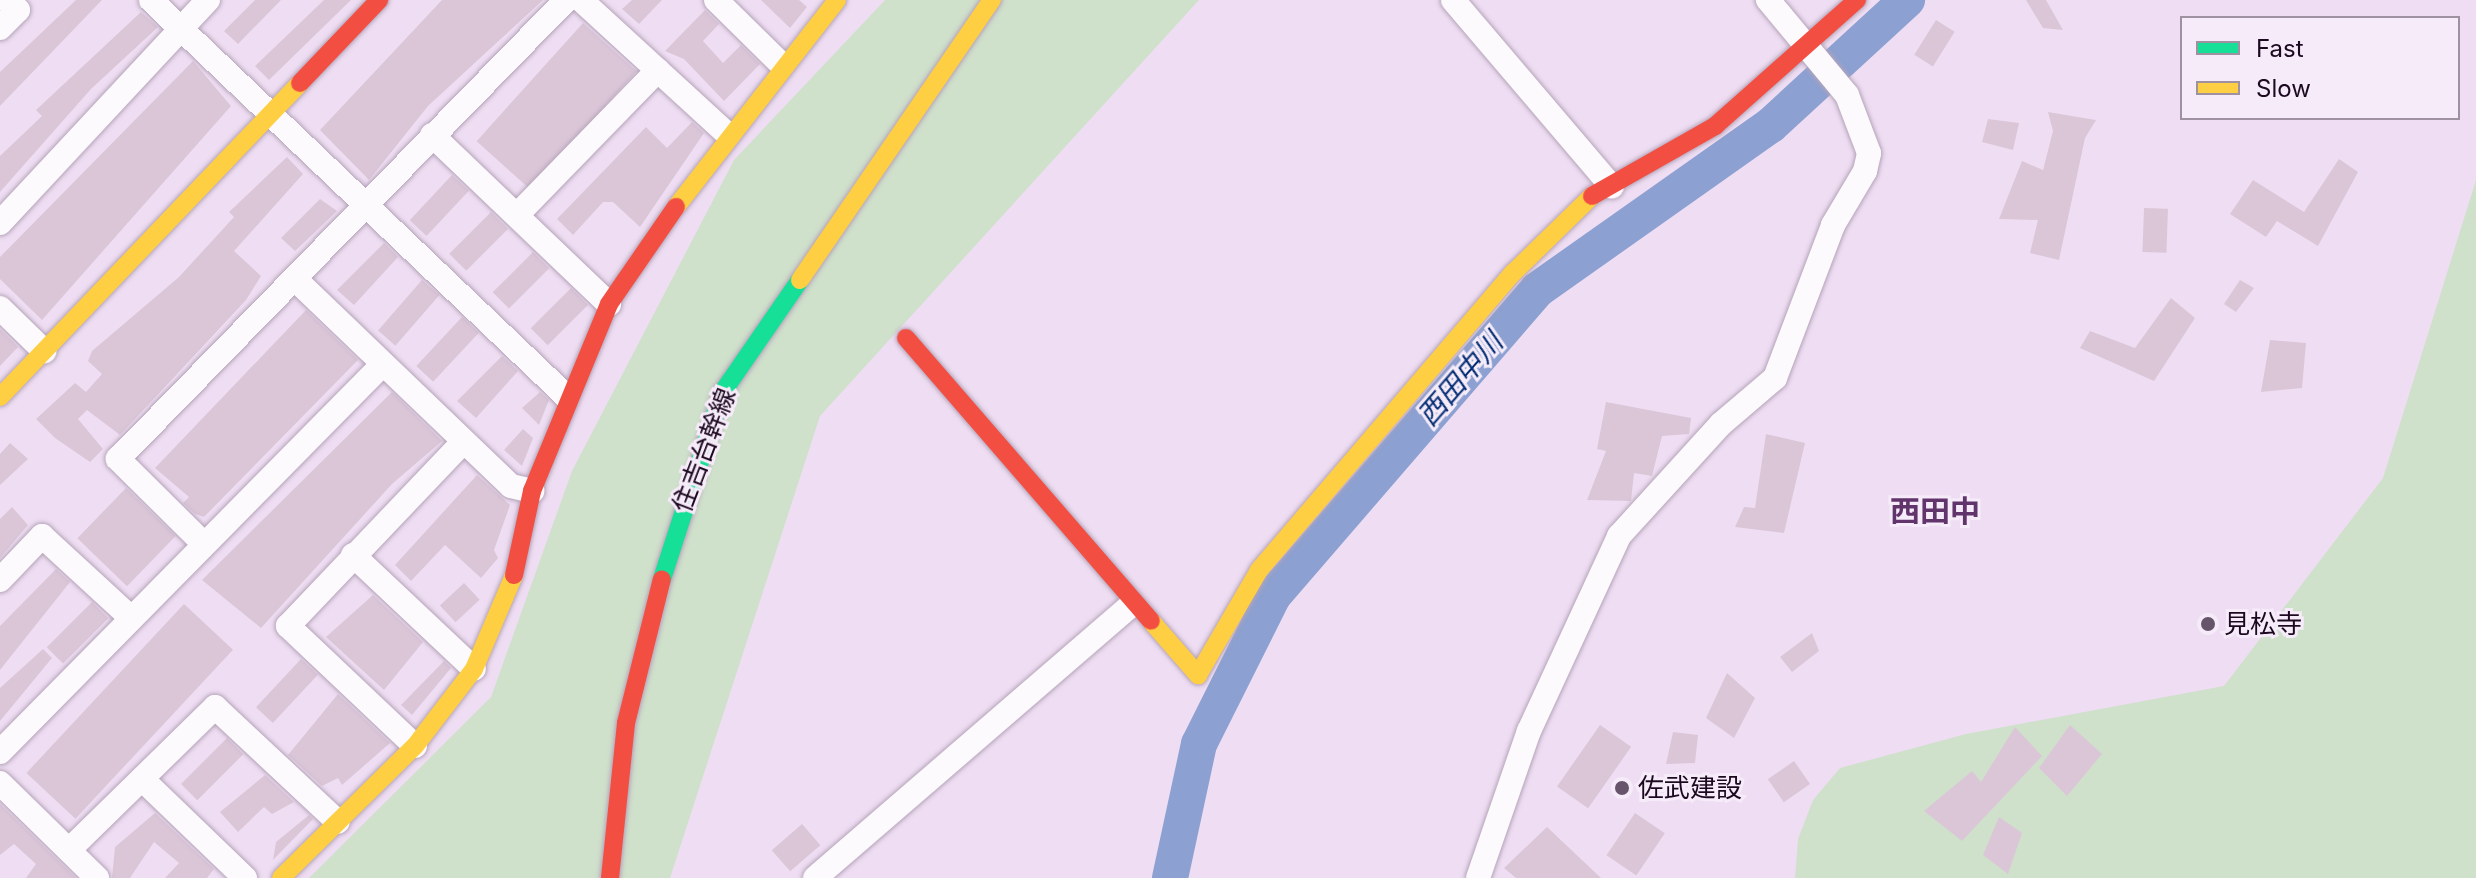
<!DOCTYPE html>
<html>
<head>
<meta charset="utf-8">
<style>
	body { margin:0 }
	#map { position:relative; width:2476px; height:878px; overflow:hidden; background:#efdef3; font-family:Inter,"Noto Sans JP",sans-serif }
	div>[style] { position:absolute }
	.green>* { inset:0; background:#cfe0cb }
	.river>* { height:36px; margin:-18px; padding:0 18px; transform-origin:18px; border-radius:18px; background:#8ca0d1 }
	.building>* { inset:0; background:#dbc6d8; transform-origin:0 0 }
	.roads { filter:drop-shadow(0 0 2px #b5a4b9) drop-shadow(0 0 2px #b5a4b9) }
	.street>* { height:24px; margin:-12px; padding:0 12px; transform-origin:12px; border-radius:12px; background:#fdfafd }
	.fast>* { height:18px; margin:-9px; padding:0 9px; transform-origin:9px; border-radius:9px; background:#16e098 }
	.slow>* { height:18px; margin:-9px; padding:0 9px; transform-origin:9px; border-radius:9px; background:#ffcf43 }
	.jam>* { height:18px; margin:-9px; padding:0 9px; transform-origin:9px; border-radius:9px; background:#f24e42 }
	.dots>* { width:22px; height:22px; translate:-50% -50%; box-sizing:border-box; border:4px solid #f6ebf8; border-radius:50% }
	span { translate:-50% -50%; white-space:nowrap; text-align:center; line-height:1.15; -webkit-text-stroke:6px #f6ebf8; paint-order:stroke }
	.street-label { font-size:26px; color:#1c0920 }
	.poi-label { font-size:26px; color:#1c0920 }
	.left { translate:0 -50%; text-align:left }
	.water-label { font-size:28px; color:#002b73; font-style:italic }
	.quarter-label { font-size:30px; color:#62346c; font-weight:700 }
	.legend { position:absolute; left:2180px; top:16px; width:280px; height:104px; box-sizing:border-box; background:#f6ebf8; border:2px solid #9f91a2; margin:0; padding:10px 14px; list-style:none; font-size:24px; color:#1c0920 }
	.legend li { display:flex; align-items:center; gap:16px; height:40px }
	.legend b { width:40px; border:2px solid #9f91a2 }
</style>
</head>
<body>
<div id="map">
	<div class="green">
		<i style="clip-path:polygon(885px 0,1199px 0,820px 416px,670px 878px,309px 878px,491px 697px,572px 471px,734px 160px)"></i>
		<i style="clip-path:polygon(2476px 180px,2476px 878px,1795px 878px,1798px 839px,1813px 800px,1840px 768px,1966px 734px,2224px 686px,2383px 478px)"></i>
	</div>
	<div class="river">
		<i style="left:1170px;top:878px;width:137px;rotate:-77.8deg"></i>
		<i style="left:1199px;top:744px;width:165px;rotate:-63.4deg"></i>
		<i style="left:1273px;top:596px;width:404px;rotate:-49.2deg"></i>
		<i style="left:1537px;top:290px;width:286px;rotate:-35.2deg"></i>
		<i style="left:1771px;top:125px;width:185px;rotate:-42.6deg"></i>
	</div>
	<div class="building">
		<i style="clip-path:polygon(76px 0,102px 0,0 106px,0 72px)"></i>
		<i style="clip-path:polygon(255px 0,281px 0,238px 44px,224px 31px)"></i>
		<i style="clip-path:polygon(324px 0,351px 0,269px 80px,255px 66px)"></i>
		<i style="clip-path:polygon(442px 0,543px 0,428px 106px,369px 180px,320px 130px)"></i>
		<i style="clip-path:polygon(632px 0,662px 0,639px 24px,622px 9px)"></i>
		<i style="clip-path:polygon(761px 0,799px 0,807px 7px,790px 28px)"></i>
		<i style="clip-path:polygon(2026px 0,2046px 0,2063px 30px,2043px 28px)"></i>
		<i style="clip-path:polygon(705px 10px,719px 24px,703px 41px,723px 63px,741px 45px,760px 64px,724px 101px,684px 59px,665px 51px)"></i>
		<i style="clip-path:polygon(141px 12px,158px 27px,91px 89px,0 192px,0 156px,42px 116px,36px 110px)"></i>
		<i style="left:1936px;top:20px;width:22px;height:41px;rotate:32deg"></i>
		<i style="left:583px;top:23px;width:72px;height:159px;rotate:42deg"></i>
		<i style="clip-path:polygon(193px 61px,231px 106px,42px 320px,0 279px,0 257px)"></i>
		<i style="clip-path:polygon(2048px 112px,2096px 120px,2085px 138px,2059px 260px,2030px 253px,2038px 220px,1999px 219px,2022px 161px,2043px 170px,2053px 131px)"></i>
		<i style="clip-path:polygon(1988px 119px,2019px 123px,2013px 150px,1982px 142px)"></i>
		<i style="clip-path:polygon(692px 122px,704px 133px,640px 227px,613px 202px,603px 202px,573px 235px,557px 219px,646px 127px,667px 148px)"></i>
		<i style="clip-path:polygon(287px 157px,303px 174px,234px 251px,261px 276px,246px 300px,120px 435px,87px 410px,78px 419px,103px 449px,90px 462px,55px 438px,36px 419px,75px 383px,86px 392px,102px 374px,88px 361px,92px 351px,179px 277px,234px 217px,229px 212px)"></i>
		<i style="clip-path:polygon(2339px 159px,2358px 172px,2318px 246px,2277px 221px,2266px 237px,2230px 214px,2253px 180px,2304px 212px)"></i>
		<i style="left:452px;top:175px;width:23px;height:62px;rotate:43deg"></i>
		<i style="clip-path:polygon(320px 199px,337px 211px,295px 251px,281px 238px)"></i>
		<i style="left:2144px;top:208px;width:24px;height:44px;rotate:2deg"></i>
		<i style="left:491px;top:212px;width:24px;height:59px;rotate:45deg"></i>
		<i style="clip-path:polygon(384px 243px,398px 257px,354px 305px,337px 290px)"></i>
		<i style="left:533px;top:252px;width:23px;height:57px;rotate:45deg"></i>
		<i style="left:422px;top:280px;width:23px;height:67px;rotate:41deg"></i>
		<i style="clip-path:polygon(2240px 280px,2254px 288px,2236px 312px,2224px 304px)"></i>
		<i style="left:571px;top:288px;width:24px;height:57px;rotate:45deg"></i>
		<i style="clip-path:polygon(2171px 298px,2195px 318px,2154px 381px,2080px 348px,2090px 331px,2135px 348px)"></i>
		<i style="clip-path:polygon(306px 310px,358px 360px,204px 517px,195px 514px,183px 503px,189px 497px,155px 468px)"></i>
		<i style="left:462px;top:317px;width:23px;height:67px;rotate:43deg"></i>
		<i style="clip-path:polygon(0 329px,18px 347px,0 366px)"></i>
		<i style="clip-path:polygon(2270px 340px,2306px 343px,2302px 388px,2261px 392px)"></i>
		<i style="clip-path:polygon(502px 356px,518px 371px,476px 418px,457px 401px)"></i>
		<i style="clip-path:polygon(392px 392px,442px 441px,392px 484px,261px 628px,202px 580px)"></i>
		<i style="clip-path:polygon(540px 392px,549px 400px,539px 425px,522px 408px)"></i>
		<i style="clip-path:polygon(1606px 402px,1691px 418px,1689px 434px,1662px 436px,1652px 476px,1634px 473px,1631px 501px,1587px 500px,1606px 451px,1597px 449px)"></i>
		<i style="clip-path:polygon(523px 429px,533px 438px,522px 466px,504px 450px)"></i>
		<i style="clip-path:polygon(1766px 434px,1805px 443px,1784px 533px,1735px 527px,1744px 507px,1755px 508px)"></i>
		<i style="clip-path:polygon(10px 443px,28px 459px,0 485px,0 454px)"></i>
		<i style="clip-path:polygon(477px 475px,510px 505px,494px 550px,498px 558px,481px 578px,445px 545px,411px 581px,395px 565px)"></i>
		<i style="left:126px;top:488px;width:69px;height:70px;rotate:44deg"></i>
		<i style="clip-path:polygon(12px 507px,28px 525px,0 558px,0 519px)"></i>
		<i style="clip-path:polygon(56px 569px,70px 582px,0 670px,0 626px)"></i>
		<i style="left:464px;top:583px;width:23px;height:33px;rotate:47deg"></i>
		<i style="clip-path:polygon(373px 595px,423px 642px,384px 690px,326px 637px)"></i>
		<i style="left:92px;top:602px;width:23px;height:64px;rotate:45deg"></i>
		<i style="left:184px;top:604px;width:67px;height:231px;rotate:43deg"></i>
		<i style="clip-path:polygon(1812px 633px,1819px 651px,1792px 672px,1780px 657px)"></i>
		<i style="clip-path:polygon(43px 649px,52px 658px,0 721px,0 688px)"></i>
		<i style="left:301px;top:659px;width:23px;height:66px;rotate:43deg"></i>
		<i style="clip-path:polygon(444px 661px,451px 668px,412px 715px,401px 705px)"></i>
		<i style="clip-path:polygon(1727px 673px,1755px 698px,1734px 738px,1706px 718px)"></i>
		<i style="clip-path:polygon(338px 694px,390px 743px,342px 785px,338px 778px,322px 786px,288px 755px)"></i>
		<i style="left:1600px;top:725px;width:38px;height:75px;rotate:35deg"></i>
		<i style="clip-path:polygon(2070px 725px,2102px 754px,2067px 796px,2039px 768px)"></i>
		<i style="clip-path:polygon(2015px 727px,2042px 756px,1962px 841px,1924px 811px,1972px 771px,1981px 782px)"></i>
		<i style="clip-path:polygon(1673px 732px,1698px 735px,1695px 763px,1666px 764px)"></i>
		<i style="left:227px;top:738px;width:23px;height:65px;rotate:45deg"></i>
		<i style="left:1794px;top:761px;width:28px;height:32px;rotate:55deg"></i>
		<i style="clip-path:polygon(265px 775px,294px 802px,272px 814px,264px 807px,238px 832px,220px 812px)"></i>
		<i style="clip-path:polygon(0 804px,76px 878px,26px 878px,36px 864px,14px 844px,0 855px)"></i>
		<i style="clip-path:polygon(155px 813px,214px 869px,207px 878px,165px 878px,179px 863px,154px 842px,130px 878px,112px 878px,115px 847px)"></i>
		<i style="left:1635px;top:813px;width:36px;height:51px;rotate:34deg"></i>
		<i style="clip-path:polygon(309px 815px,313px 819px,273px 860px,276px 842px)"></i>
		<i style="clip-path:polygon(1999px 817px,2022px 833px,2008px 874px,1983px 855px)"></i>
		<i style="left:802px;top:824px;width:28px;height:40px;rotate:49deg"></i>
		<i style="clip-path:polygon(1547px 827px,1601px 878px,1516px 878px,1504px 868px)"></i>
	</div>
	<div class="roads">
		<div class="street">
			<i style="left:151px;top:0;width:575px;rotate:43.66deg"></i>
			<i style="left:581px;top:0;width:198px;rotate:42.5deg"></i>
			<i style="left:716px;top:0;width:90px;rotate:44.5deg"></i>
			<i style="left:1453px;top:0;width:245px;rotate:49.6deg"></i>
			<i style="left:0;top:28px;width:25px;rotate:-45deg"></i>
			<i style="left:18px;top:10px;width:15px;rotate:-138deg"></i>
			<i style="left:432px;top:135px;width:245px;rotate:43.7deg"></i>
			<i style="left:517px;top:215px;width:202px;rotate:-45.8deg"></i>
			<i style="left:0;top:223px;width:305px;rotate:-47deg"></i>
			<i style="left:295px;top:279px;width:299px;rotate:43.8deg"></i>
			<i style="left:511px;top:486px;width:22px;rotate:13deg"></i>
			<i style="left:0;top:308px;width:62px;rotate:44.3deg"></i>
			<i style="left:203px;top:543px;width:120px;rotate:-135.3deg"></i>
			<i style="left:118px;top:459px;width:641px;rotate:-45.69deg"></i>
			<i style="left:353px;top:555px;width:166px;rotate:43.3deg"></i>
			<i style="left:0;top:580px;width:61px;rotate:-46.3deg"></i>
			<i style="left:42px;top:536px;width:120px;rotate:42.6deg"></i>
			<i style="left:415px;top:746px;width:175px;rotate:-136.6deg"></i>
			<i style="left:288px;top:626px;width:254px;rotate:-46.4deg"></i>
			<i style="left:0;top:752px;width:545px;rotate:-45.37deg"></i>
			<i style="left:142px;top:779px;width:143px;rotate:43.9deg"></i>
			<i style="left:0;top:783px;width:136px;rotate:44.4deg"></i>
			<i style="left:70px;top:849px;width:203px;rotate:-44.4deg"></i>
			<i style="left:215px;top:707px;width:168px;rotate:43.1deg"></i>
			<i style="left:815px;top:878px;width:419px;rotate:-40.8deg"></i>
			<i style="left:1478px;top:878px;width:156px;rotate:-70.9deg"></i>
			<i style="left:1529px;top:731px;width:215px;rotate:-65.2deg"></i>
			<i style="left:1619px;top:536px;width:151px;rotate:-47.7deg"></i>
			<i style="left:1721px;top:424px;width:71px;rotate:-40.4deg"></i>
			<i style="left:1775px;top:378px;width:164px;rotate:-69.2deg"></i>
			<i style="left:1833px;top:225px;width:63px;rotate:-59.3deg"></i>
			<i style="left:1865px;top:171px;width:18px;rotate:-77deg"></i>
			<i style="left:1869px;top:153px;width:62px;rotate:-110.8deg"></i>
			<i style="left:1847px;top:95px;width:124px;rotate:-129.7deg"></i>
		</div>
		<div class="fast">
			<i style="left:662px;top:579px;width:195px;rotate:-72.1deg"></i>
			<i style="left:722px;top:393px;width:137px;rotate:-55.4deg"></i>
		</div>
		<div class="slow">
			<i style="left:676px;top:207px;width:262px;rotate:-52.1deg"></i>
			<i style="left:800px;top:280px;width:340px;rotate:-55.6deg"></i>
			<i style="left:0;top:397px;width:434px;rotate:-46.3deg"></i>
			<i style="left:1151px;top:621px;width:72px;rotate:49deg"></i>
			<i style="left:1198px;top:675px;width:121px;rotate:-59.8deg"></i>
			<i style="left:1259px;top:570px;width:391px;rotate:-49.5deg"></i>
			<i style="left:1513px;top:273px;width:110px;rotate:-44.3deg"></i>
			<i style="left:281px;top:878px;width:188px;rotate:-44.6deg"></i>
			<i style="left:415px;top:746px;width:97px;rotate:-52.5deg"></i>
			<i style="left:474px;top:669px;width:102px;rotate:-66.9deg"></i>
		</div>
		<div class="jam">
			<i style="left:300px;top:83px;width:115px;rotate:-46.4deg"></i>
			<i style="left:1592px;top:196px;width:142px;rotate:-29.6deg"></i>
			<i style="left:1715px;top:126px;width:190px;rotate:-41.6deg"></i>
			<i style="left:906px;top:338px;width:374px;rotate:49.1deg"></i>
			<i style="left:514px;top:575px;width:86px;rotate:-77.9deg"></i>
			<i style="left:532px;top:491px;width:202px;rotate:-67.6deg"></i>
			<i style="left:609px;top:304px;width:118px;rotate:-55.4deg"></i>
			<i style="left:610px;top:878px;width:156px;rotate:-84.1deg"></i>
			<i style="left:626px;top:723px;width:148px;rotate:-76deg"></i>
		</div>
	</div>
	<div class="dots">
		<i style="left:2208px;top:624px;background:#66546a"></i>
		<i style="left:1622px;top:788px;background:#66546a"></i>
	</div>
	<div class="street-label">
		<span style="left:704px;top:450px;rotate:-69deg">住吉台幹線</span>
	</div>
	<div class="poi-label">
		<span class="left" style="left:2224px;top:624px">見松寺</span>
		<span class="left" style="left:1638px;top:788px">佐武建設</span>
	</div>
	<div class="water-label">
		<span style="left:1460px;top:379px;rotate:-49deg">西田中川</span>
	</div>
	<div class="quarter-label">
		<span style="left:1935px;top:511px">西田中</span>
	</div>
	<ul class="legend">
	<li><b style="height:10px;background:#16e098"></b>Fast</li>
	<li><b style="height:10px;background:#ffcf43"></b>Slow</li>
	</ul>
</div>
</body>
</html>
